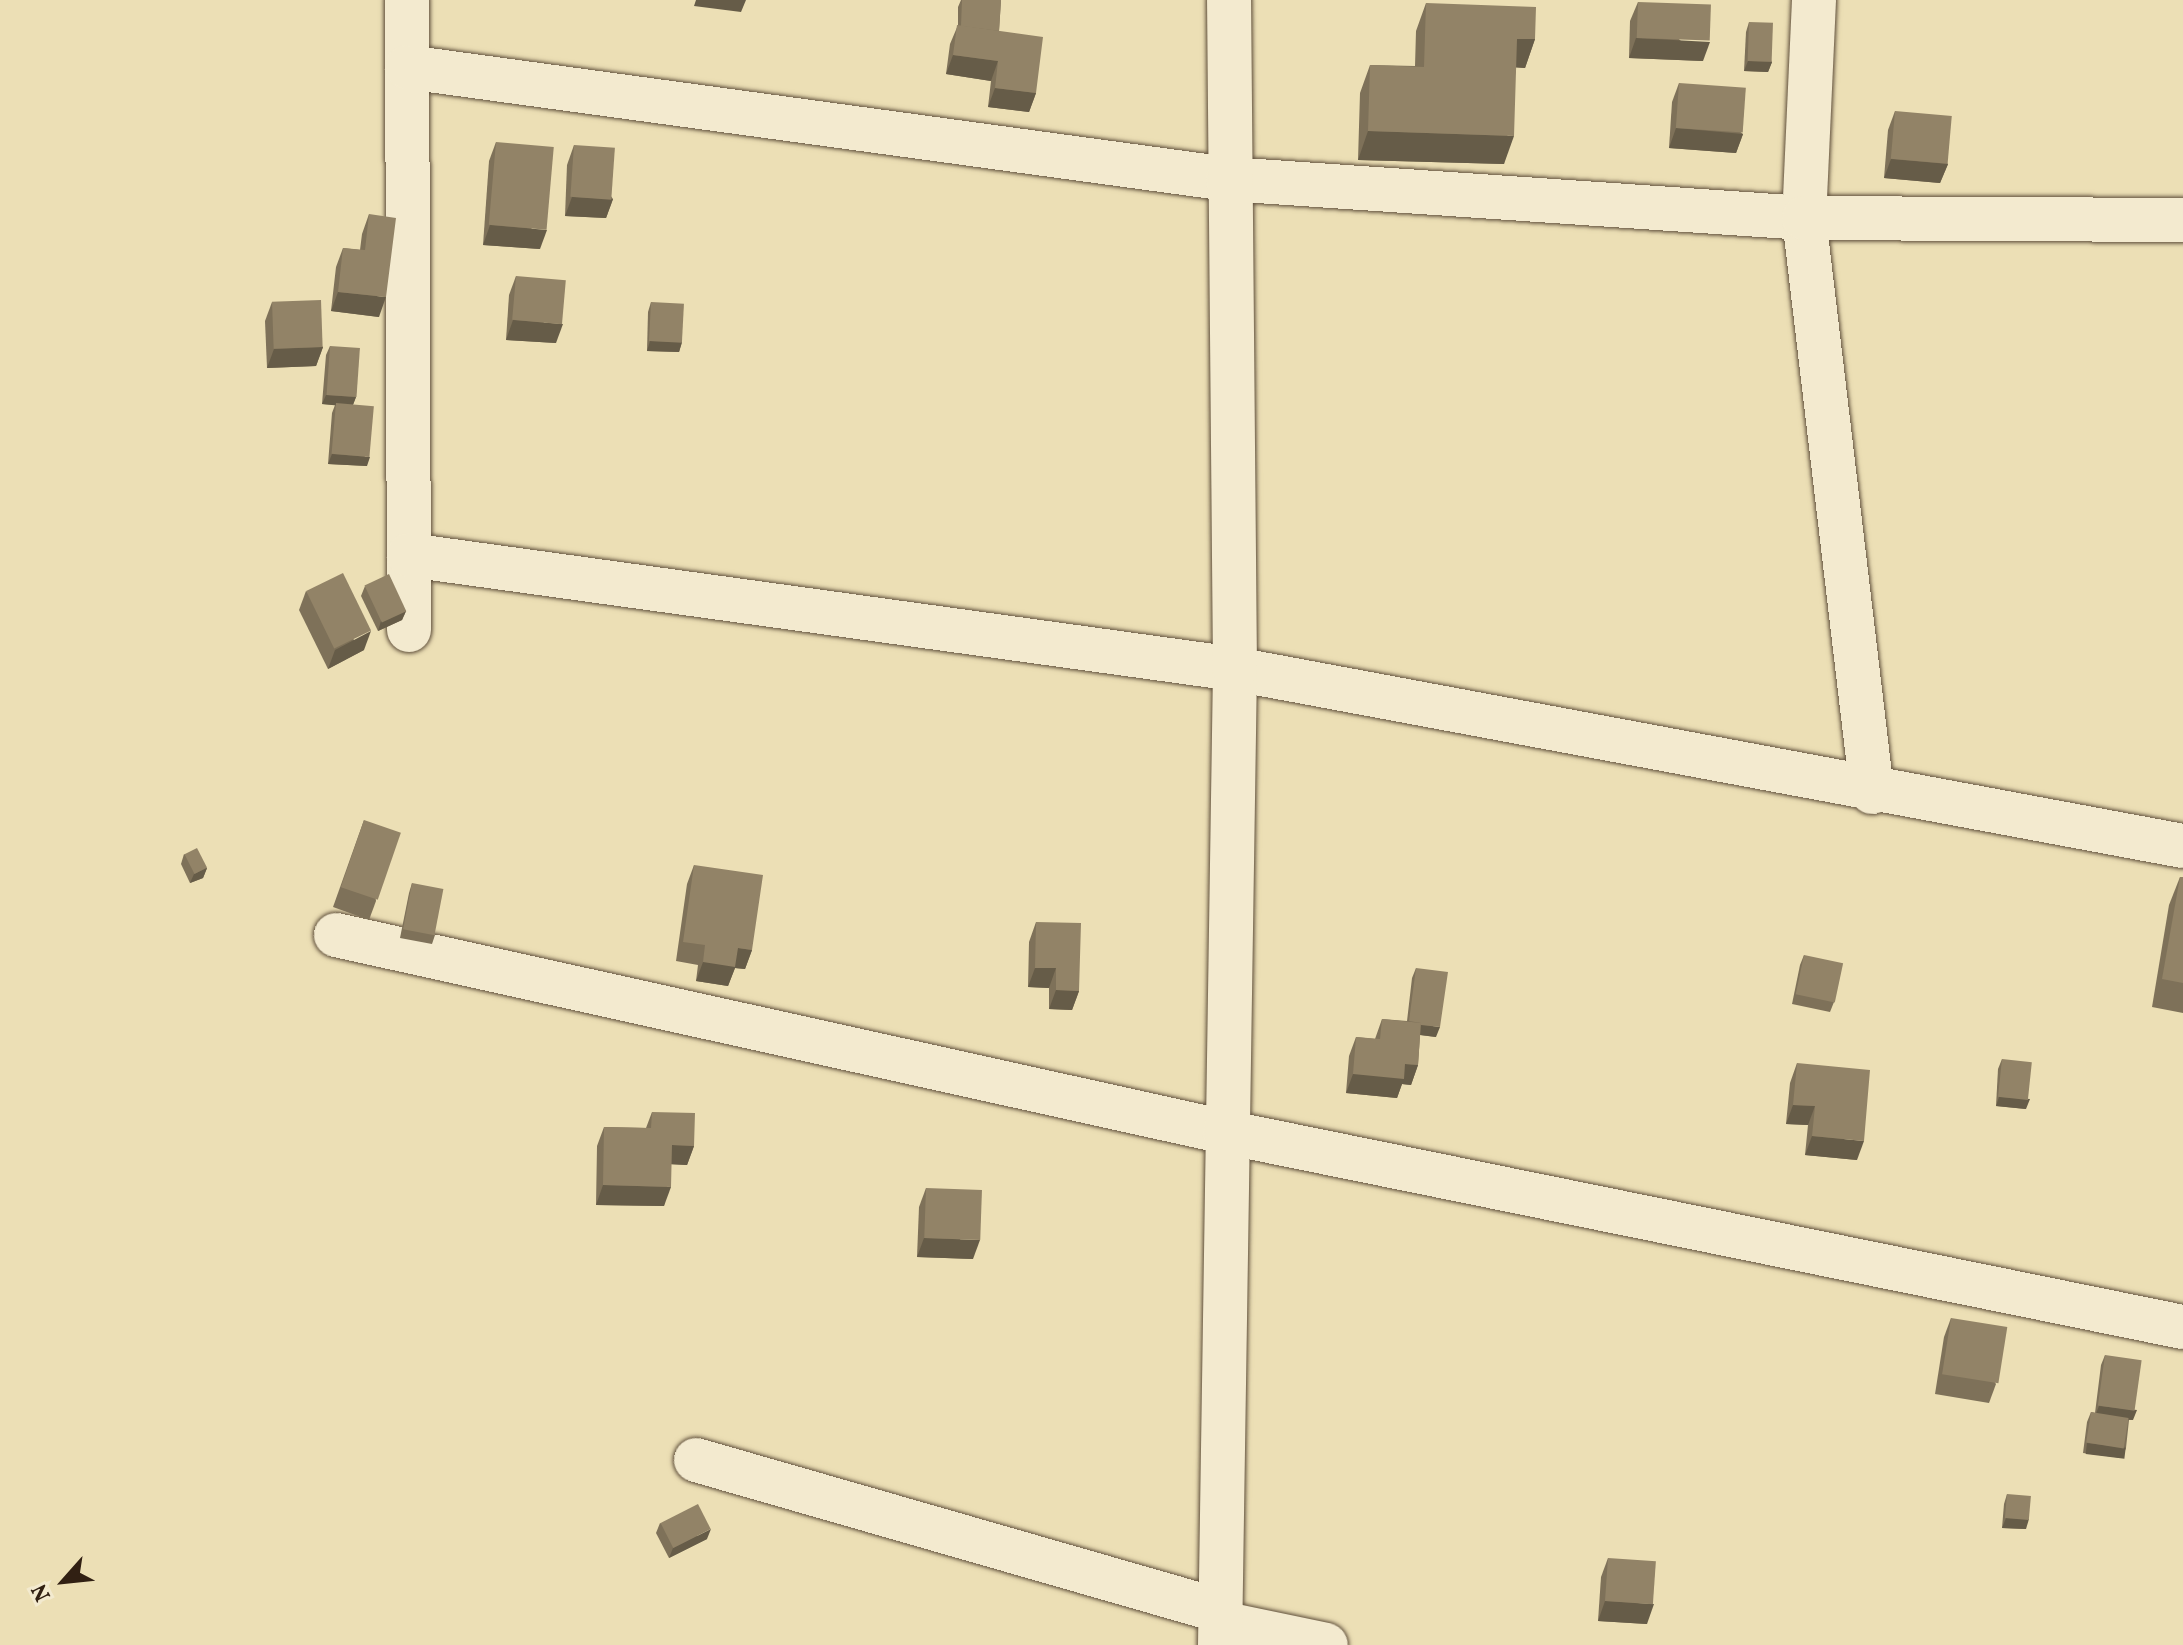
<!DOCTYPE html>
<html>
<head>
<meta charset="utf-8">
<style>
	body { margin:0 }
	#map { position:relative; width:2183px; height:1645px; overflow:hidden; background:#ecdfb5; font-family:Vollkorn,serif }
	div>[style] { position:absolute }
	.roads { filter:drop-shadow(0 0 2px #60503c) drop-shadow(0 0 2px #60503c) }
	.minor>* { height:44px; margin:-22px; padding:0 22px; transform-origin:22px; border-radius:22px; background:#f3eacf }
	.wall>* { inset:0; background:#7e7159 }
	.shaded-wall>* { inset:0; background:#665c48; transform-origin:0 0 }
	.building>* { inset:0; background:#928367; transform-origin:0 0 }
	span { translate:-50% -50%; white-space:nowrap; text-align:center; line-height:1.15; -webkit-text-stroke:6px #f3eacf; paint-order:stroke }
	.north { position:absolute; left:24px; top:1541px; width:80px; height:80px; -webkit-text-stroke:6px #f3eacf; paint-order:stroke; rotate:243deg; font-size:22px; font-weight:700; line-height:32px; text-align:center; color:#312013 }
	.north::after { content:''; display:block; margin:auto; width:28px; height:36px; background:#312013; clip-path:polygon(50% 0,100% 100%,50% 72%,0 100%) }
</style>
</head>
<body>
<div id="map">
	<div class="roads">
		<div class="minor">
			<i style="left:407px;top:0;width:630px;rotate:89.82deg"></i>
			<i style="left:1814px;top:0;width:218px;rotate:92.6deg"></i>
			<i style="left:1804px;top:218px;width:578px;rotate:83.24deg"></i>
			<i style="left:407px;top:67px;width:829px;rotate:7.77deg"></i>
			<i style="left:1228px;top:179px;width:577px;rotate:3.87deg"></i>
			<i style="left:1804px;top:218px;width:379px;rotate:0.3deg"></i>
			<i style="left:409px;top:555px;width:834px;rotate:7.86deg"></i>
			<i style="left:1235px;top:669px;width:964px;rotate:10.58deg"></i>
			<i style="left:336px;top:935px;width:911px;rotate:12.49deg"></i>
			<i style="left:1225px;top:1132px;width:978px;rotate:11.51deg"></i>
			<i style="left:696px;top:1460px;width:546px;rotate:16.05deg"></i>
			<i style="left:1221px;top:1623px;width:107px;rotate:11.8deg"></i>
			<i style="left:1220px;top:1645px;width:976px;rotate:-89.12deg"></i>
			<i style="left:1235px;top:669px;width:669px;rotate:-90.51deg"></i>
		</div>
	</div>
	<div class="wall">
		<i style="clip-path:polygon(961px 0,1001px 0,999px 31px,1036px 93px,1029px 112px,988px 107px,991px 81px,946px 74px,950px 44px,958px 25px,958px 7px)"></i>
		<i style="clip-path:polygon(1638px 2px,1703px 61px,1629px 58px,1630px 21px)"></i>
		<i style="clip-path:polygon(1426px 3px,1535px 39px,1525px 68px,1516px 67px,1504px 164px,1358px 160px,1360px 93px,1370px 65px,1415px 66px,1416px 31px)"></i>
		<i style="clip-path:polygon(1749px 22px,1772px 62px,1768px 72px,1744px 71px,1746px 32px)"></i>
		<i style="clip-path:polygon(1679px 83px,1743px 134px,1736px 153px,1669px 148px,1672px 102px)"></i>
		<i style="clip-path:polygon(1895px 111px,1948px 164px,1940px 183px,1884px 178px,1888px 130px)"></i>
		<i style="clip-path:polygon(496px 142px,540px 249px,483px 245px,489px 161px)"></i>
		<i style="clip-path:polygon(574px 145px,613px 199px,606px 218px,565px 216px,567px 165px)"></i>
		<i style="clip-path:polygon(369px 214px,379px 317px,331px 311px,336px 267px,343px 248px,360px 250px,362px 234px)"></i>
		<i style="clip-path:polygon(516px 276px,556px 343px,506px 340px,509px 295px)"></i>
		<i style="clip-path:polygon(272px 302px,323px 347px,316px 366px,267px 368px,265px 321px)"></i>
		<i style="clip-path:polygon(651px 302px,682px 342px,679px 352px,647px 351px,648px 312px)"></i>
		<i style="clip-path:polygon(330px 346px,356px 397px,353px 405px,367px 466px,328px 464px,332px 413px,335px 405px,322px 404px,326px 355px)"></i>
		<i style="clip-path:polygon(365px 586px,406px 611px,402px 620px,378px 631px,361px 596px)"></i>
		<i style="clip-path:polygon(306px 591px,364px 650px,328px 669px,299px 610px)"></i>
		<i style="clip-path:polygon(364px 820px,376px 901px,369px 920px,333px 907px)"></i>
		<i style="clip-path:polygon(184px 854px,207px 868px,203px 878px,190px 883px,181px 864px)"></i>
		<i style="clip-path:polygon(694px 865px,752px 950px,745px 969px,735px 968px,728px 986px,696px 981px,698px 965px,676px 961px,687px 884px)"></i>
		<i style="clip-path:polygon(2180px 877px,2183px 877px,2183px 1013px,2152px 1007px,2169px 905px)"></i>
		<i style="clip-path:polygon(412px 883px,435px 935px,432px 944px,400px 938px,409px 893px)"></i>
		<i style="clip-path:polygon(1036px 922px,1079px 991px,1072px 1010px,1049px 1009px,1049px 988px,1028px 987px,1029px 942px)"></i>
		<i style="clip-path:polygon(1804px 955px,1834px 1002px,1830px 1012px,1792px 1004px,1800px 965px)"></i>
		<i style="clip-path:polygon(1416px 968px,1436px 1037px,1420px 1035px,1418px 1065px,1411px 1085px,1402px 1084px,1397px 1098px,1346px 1093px,1349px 1056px,1356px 1037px,1375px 1039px,1382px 1019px,1407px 1021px,1412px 978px)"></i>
		<i style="clip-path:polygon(2002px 1059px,2026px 1109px,1996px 1106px,1998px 1069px)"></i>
		<i style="clip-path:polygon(1797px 1063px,1857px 1160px,1805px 1155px,1808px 1125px,1786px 1124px,1790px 1083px)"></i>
		<i style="clip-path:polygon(652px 1112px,694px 1146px,687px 1165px,671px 1164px,664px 1206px,596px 1205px,597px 1146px,604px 1127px,646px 1128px)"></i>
		<i style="clip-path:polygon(926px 1188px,973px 1259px,917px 1257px,919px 1207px)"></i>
		<i style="clip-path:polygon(1951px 1318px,1996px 1384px,1989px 1403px,1935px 1394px,1944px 1337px)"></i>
		<i style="clip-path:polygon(2105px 1355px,2133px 1420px,2129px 1420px,2126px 1448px,2122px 1458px,2083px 1453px,2087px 1422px,2091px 1412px,2095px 1413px,2101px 1365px)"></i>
		<i style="clip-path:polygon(2007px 1494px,2026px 1529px,2002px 1528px,2004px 1504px)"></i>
		<i style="clip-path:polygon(660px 1523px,707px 1539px,669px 1558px,656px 1533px)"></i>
		<i style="clip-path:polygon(1608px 1558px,1647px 1624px,1598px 1621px,1601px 1577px)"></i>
	</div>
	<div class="shaded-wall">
		<i style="clip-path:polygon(696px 0,746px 0,741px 12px,694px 6px)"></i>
		<i style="clip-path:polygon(1636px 38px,1710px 42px,1703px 61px,1629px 58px)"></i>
		<i style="clip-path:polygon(1517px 39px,1535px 39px,1525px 68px,1506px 67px)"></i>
		<i style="clip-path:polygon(953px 55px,998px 61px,991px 81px,946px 74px)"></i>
		<i style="clip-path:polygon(1748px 61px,1772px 62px,1768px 72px,1744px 71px)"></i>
		<i style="clip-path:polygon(995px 88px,1036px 93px,1029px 112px,988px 107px)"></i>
		<i style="clip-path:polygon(1676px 128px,1743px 134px,1736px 153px,1669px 148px)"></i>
		<i style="clip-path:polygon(1368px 131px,1514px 136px,1504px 164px,1358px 160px)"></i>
		<i style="clip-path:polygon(1891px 159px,1948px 164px,1940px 183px,1884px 178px)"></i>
		<i style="clip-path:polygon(572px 197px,613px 199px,606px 218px,565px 216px)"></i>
		<i style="clip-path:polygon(490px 225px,547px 230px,540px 249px,483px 245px)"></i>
		<i style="clip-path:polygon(338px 292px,386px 297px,379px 317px,331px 311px)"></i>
		<i style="clip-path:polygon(513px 320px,563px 324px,556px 343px,506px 340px)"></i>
		<i style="clip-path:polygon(650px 341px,682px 342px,679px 352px,647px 351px)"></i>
		<i style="clip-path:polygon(323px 347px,316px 366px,267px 368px,274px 349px)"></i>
		<i style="clip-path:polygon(326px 395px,356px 397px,352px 407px,322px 404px)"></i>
		<i style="clip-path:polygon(332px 454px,370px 457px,367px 466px,328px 464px)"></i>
		<i style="clip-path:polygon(406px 611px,402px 620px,378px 631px,381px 621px)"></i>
		<i style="clip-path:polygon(371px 631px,364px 650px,328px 669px,335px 650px)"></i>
		<i style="clip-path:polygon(207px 868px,203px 878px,190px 883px,194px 874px)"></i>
		<i style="clip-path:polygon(738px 948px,752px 950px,745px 969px,735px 968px,728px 986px,696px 981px,703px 962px)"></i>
		<i style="clip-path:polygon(1035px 968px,1056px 968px,1049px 988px,1028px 987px)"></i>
		<i style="clip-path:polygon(1056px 990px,1079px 991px,1072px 1010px,1049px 1009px)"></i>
		<i style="clip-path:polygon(1409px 1023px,1440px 1027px,1436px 1037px,1405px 1033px)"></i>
		<i style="clip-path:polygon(1405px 1064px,1418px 1065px,1411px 1085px,1402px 1084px,1397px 1098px,1346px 1093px,1353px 1074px)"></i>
		<i style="clip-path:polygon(1999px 1097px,2030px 1099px,2026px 1109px,1996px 1106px)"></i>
		<i style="clip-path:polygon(1793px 1105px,1815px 1106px,1808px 1125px,1786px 1124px)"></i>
		<i style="clip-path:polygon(1812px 1136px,1864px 1141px,1857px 1160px,1805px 1155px)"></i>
		<i style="clip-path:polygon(672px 1145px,694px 1146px,687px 1165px,665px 1164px)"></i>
		<i style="clip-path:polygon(603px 1185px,671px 1187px,664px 1206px,596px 1205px)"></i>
		<i style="clip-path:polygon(924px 1238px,980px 1240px,973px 1259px,917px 1257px)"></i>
		<i style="clip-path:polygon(2099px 1406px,2137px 1410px,2133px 1420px,2095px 1416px)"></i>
		<i style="left:2087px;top:1443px;width:39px;height:11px;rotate:7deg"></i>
		<i style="clip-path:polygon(2006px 1518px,2029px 1519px,2026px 1529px,2002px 1528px)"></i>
		<i style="clip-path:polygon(711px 1529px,707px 1539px,669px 1558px,673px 1548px)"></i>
		<i style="clip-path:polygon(1605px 1601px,1654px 1604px,1647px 1624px,1598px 1621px)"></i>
	</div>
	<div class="building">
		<i style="clip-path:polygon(962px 0,1001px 0,999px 31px,961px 26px)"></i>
		<i style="left:1638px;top:2px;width:73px;height:36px;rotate:2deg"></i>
		<i style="clip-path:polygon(1426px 3px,1536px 7px,1535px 39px,1517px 39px,1514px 136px,1368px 131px,1370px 65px,1424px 67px)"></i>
		<i style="left:1749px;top:22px;width:24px;height:39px;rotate:2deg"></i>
		<i style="clip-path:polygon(957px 25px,1043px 37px,1036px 93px,995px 88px,998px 61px,953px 55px)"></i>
		<i style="left:1679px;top:83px;width:67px;height:45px;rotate:4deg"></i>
		<i style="left:1895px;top:111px;width:57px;height:48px;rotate:5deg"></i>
		<i style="left:496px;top:142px;width:58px;height:83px;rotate:5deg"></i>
		<i style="left:574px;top:145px;width:41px;height:52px;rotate:4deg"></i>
		<i style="clip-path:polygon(369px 214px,396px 218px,386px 297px,338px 292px,343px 248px,365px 250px)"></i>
		<i style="left:516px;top:276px;width:50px;height:44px;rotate:5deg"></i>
		<i style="left:321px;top:300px;width:47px;height:49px;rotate:88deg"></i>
		<i style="left:651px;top:302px;width:33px;height:39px;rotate:3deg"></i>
		<i style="left:330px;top:346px;width:30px;height:49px;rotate:4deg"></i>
		<i style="left:336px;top:403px;width:38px;height:51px;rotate:5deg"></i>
		<i style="left:343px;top:573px;width:64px;height:41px;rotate:64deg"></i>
		<i style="left:389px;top:574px;width:41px;height:27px;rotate:65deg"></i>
		<i style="left:364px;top:820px;width:39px;height:71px;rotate:19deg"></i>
		<i style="left:197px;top:848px;width:22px;height:14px;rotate:63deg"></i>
		<i style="clip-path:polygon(694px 865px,763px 875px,752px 950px,738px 948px,735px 967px,703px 962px,705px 945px,683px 942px)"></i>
		<i style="clip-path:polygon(2180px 877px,2183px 877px,2183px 983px,2162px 979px)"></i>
		<i style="left:412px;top:883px;width:32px;height:47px;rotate:11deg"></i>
		<i style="clip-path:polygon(1036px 922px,1081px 923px,1079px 991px,1056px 990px,1056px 968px,1035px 968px)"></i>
		<i style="left:1804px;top:955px;width:40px;height:40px;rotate:12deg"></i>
		<i style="clip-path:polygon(1416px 968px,1448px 972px,1440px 1027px,1421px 1025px,1421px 1023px,1409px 1021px)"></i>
		<i style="clip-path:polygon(1382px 1019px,1421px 1023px,1418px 1065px,1405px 1064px,1404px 1079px,1353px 1074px,1356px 1037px,1380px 1039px)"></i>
		<i style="left:2002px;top:1059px;width:30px;height:38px;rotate:6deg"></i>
		<i style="clip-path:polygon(1797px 1063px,1870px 1070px,1864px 1141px,1812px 1136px,1815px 1106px,1793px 1105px)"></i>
		<i style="clip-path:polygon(652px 1112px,695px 1113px,694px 1146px,672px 1145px,671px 1187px,603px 1185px,604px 1127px,651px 1128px)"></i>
		<i style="left:926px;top:1188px;width:56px;height:50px;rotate:2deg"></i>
		<i style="left:1951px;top:1318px;width:57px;height:57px;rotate:9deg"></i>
		<i style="left:2105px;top:1355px;width:37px;height:51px;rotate:8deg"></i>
		<i style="left:2091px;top:1412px;width:38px;height:31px;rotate:9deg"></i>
		<i style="left:2007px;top:1494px;width:24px;height:24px;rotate:5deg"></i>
		<i style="left:698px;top:1504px;width:28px;height:42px;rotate:63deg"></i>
		<i style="left:1608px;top:1558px;width:48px;height:43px;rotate:4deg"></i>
	</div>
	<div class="north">N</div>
</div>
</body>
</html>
